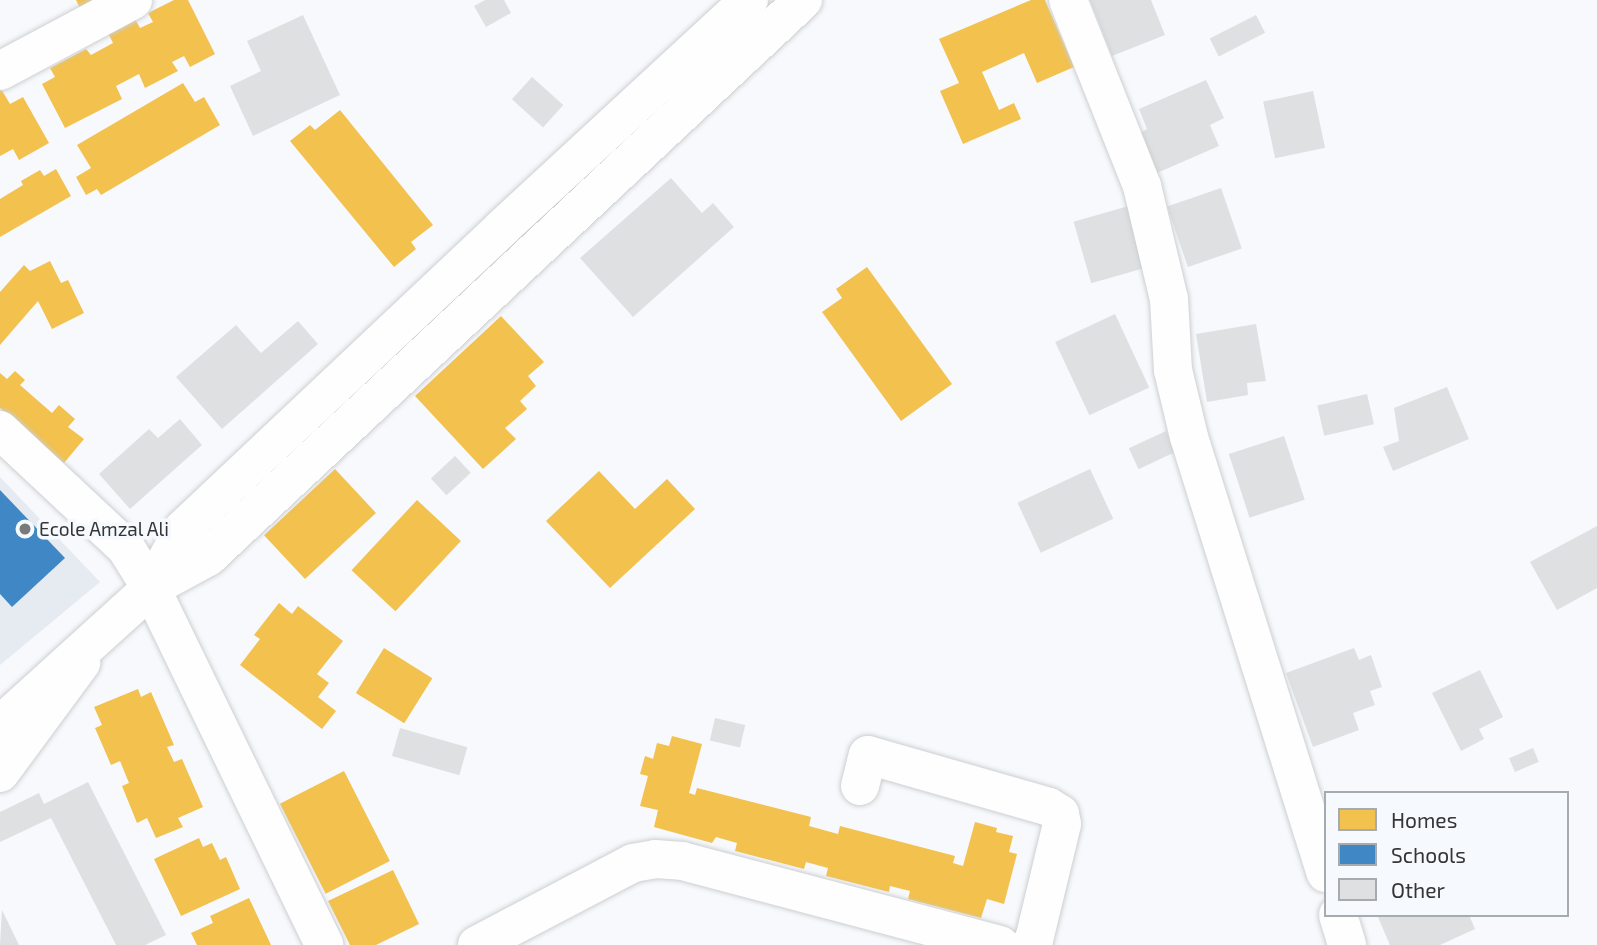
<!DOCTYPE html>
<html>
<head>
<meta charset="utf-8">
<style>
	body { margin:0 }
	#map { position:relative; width:1597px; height:945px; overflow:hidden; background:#f7f9fc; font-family:"Exo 2",sans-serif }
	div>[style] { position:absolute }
	.built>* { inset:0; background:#e6eaf1 }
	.homes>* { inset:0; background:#f2c14e; transform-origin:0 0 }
	.schools>* { inset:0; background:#3f88c5 }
	.building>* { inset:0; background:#dfe0e2; transform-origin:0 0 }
	.roads { filter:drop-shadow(0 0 2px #cdcfd1) drop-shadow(0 0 2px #cdcfd1) }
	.minor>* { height:38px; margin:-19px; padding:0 19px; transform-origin:19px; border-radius:19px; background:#fefeff }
	.major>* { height:38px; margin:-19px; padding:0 19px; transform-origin:19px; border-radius:19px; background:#fefeff }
	.dots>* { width:19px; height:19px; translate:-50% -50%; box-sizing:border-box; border:4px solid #f6f9fd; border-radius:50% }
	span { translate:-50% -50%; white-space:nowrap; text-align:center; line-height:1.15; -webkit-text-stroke:7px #f6f9fd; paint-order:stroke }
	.poi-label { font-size:19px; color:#343537 }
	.left { translate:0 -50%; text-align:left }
	.legend { position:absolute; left:1324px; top:791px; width:245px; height:126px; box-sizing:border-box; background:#f6f9fd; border:2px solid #a8abae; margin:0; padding:9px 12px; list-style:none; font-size:21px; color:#343537 }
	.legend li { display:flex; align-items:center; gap:14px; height:35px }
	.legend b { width:35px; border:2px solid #a8abae }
</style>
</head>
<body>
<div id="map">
	<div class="built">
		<i style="clip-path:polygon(0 477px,100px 582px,0 665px)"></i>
	</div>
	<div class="homes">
		<i style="clip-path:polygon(76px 0,100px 0,81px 10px)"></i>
		<i style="clip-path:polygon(174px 0,188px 0,215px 54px,190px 67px,184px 56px,172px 62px,178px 71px,145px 88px,139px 74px,116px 86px,122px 99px,65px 128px,42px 84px,55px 77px,50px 68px,86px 49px,91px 55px,113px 43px,108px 33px,135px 19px,140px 28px,153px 22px,148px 13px)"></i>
		<i style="clip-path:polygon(1031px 0,1045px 0,1074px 67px,1037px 83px,1024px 53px,982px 72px,999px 110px,1014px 103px,1021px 119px,963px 144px,940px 91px,959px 83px,939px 39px)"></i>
		<i style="clip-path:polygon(183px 83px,195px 102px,204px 97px,220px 125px,101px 195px,97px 189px,86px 195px,76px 177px,91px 168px,77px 145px)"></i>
		<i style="clip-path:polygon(0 87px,10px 104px,23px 97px,49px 143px,19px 160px,13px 149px,0 156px)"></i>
		<i style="clip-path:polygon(340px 110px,433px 225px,411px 242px,416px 249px,394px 267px,290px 141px,310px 125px,315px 130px)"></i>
		<i style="clip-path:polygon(56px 169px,71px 196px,0 237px,0 199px,23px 185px,21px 181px,40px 170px,44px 176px)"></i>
		<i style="clip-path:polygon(50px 261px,61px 283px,68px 280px,84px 313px,52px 329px,38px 301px,0 345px,0 292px,24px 265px,30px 271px)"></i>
		<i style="clip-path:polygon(867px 267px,952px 384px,901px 421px,822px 312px,842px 298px,836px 289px)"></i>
		<i style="clip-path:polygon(501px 316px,544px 362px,528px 376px,536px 386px,520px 401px,527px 409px,505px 428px,516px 439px,483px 469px,415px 396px)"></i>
		<i style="clip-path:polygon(15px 371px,25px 380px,20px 385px,52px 413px,59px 405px,75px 419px,68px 427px,84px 439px,64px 463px,0 408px,0 373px,7px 379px)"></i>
		<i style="left:335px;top:469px;width:60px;height:97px;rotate:47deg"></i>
		<i style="clip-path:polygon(599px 471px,635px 509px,667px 479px,695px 509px,610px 588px,546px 521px)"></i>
		<i style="left:417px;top:500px;width:60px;height:96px;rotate:43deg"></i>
		<i style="clip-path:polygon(279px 603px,292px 614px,298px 606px,343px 641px,317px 674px,329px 683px,318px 697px,336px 711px,322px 729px,240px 665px,260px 639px,254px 635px)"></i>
		<i style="left:384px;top:648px;width:57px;height:53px;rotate:32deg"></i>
		<i style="clip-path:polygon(138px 689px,141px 697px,151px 692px,174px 745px,167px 747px,174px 762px,182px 759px,203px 807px,178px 818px,183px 827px,156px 838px,147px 818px,137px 823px,122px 786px,129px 783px,120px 761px,111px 765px,95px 728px,102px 725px,94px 707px)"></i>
		<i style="clip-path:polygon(672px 736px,702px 744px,689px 793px,695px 795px,697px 788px,811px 817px,809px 826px,838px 834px,840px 826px,955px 856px,953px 863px,963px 866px,975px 822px,997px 828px,996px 832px,1013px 836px,1009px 852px,1017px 854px,1004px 904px,987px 899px,981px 918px,908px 899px,910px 891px,890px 886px,889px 892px,826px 876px,828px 868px,806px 862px,804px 869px,735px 851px,737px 843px,716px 837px,712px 843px,654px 827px,658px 810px,640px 806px,648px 776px,640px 774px,645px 756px,653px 759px,657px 743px,669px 746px)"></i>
		<i style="left:344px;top:771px;width:101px;height:72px;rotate:63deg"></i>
		<i style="clip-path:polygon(199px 838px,203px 847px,212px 843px,220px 860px,226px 857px,240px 889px,181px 916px,154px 859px)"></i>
		<i style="clip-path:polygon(393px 870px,419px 924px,376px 945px,350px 945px,328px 901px)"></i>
		<i style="clip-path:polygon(249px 898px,271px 945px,197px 945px,191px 933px,213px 923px,210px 916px)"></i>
	</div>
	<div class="schools">
		<i style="clip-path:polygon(0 490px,65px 558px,12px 607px,0 594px)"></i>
	</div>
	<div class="building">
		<i style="clip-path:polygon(485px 0,504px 0,511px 13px,486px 27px,474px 6px)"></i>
		<i style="clip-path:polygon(1090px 0,1151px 0,1165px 35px,1112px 56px)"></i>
		<i style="clip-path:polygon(303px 15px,340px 95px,253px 136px,230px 86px,261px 71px,247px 41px)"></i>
		<i style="left:1256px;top:15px;width:20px;height:52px;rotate:63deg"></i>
		<i style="left:532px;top:77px;width:42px;height:30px;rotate:42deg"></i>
		<i style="clip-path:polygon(1206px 80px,1224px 118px,1210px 125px,1219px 146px,1157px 173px,1140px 133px,1147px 129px,1139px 109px)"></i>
		<i style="left:1313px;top:91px;width:58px;height:51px;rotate:78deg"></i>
		<i style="clip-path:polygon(671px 178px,702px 213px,713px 203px,734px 227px,633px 317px,580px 258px)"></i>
		<i style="left:1221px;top:188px;width:64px;height:57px;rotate:71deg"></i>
		<i style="left:1139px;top:203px;width:64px;height:68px;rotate:74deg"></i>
		<i style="left:1115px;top:314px;width:81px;height:66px;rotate:65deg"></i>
		<i style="clip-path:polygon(298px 321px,318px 344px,222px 429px,176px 377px,236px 325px,261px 353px)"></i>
		<i style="clip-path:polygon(1256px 324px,1266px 381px,1247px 383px,1248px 395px,1207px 402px,1196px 334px)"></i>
		<i style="clip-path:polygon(1447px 387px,1469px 439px,1393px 471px,1383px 447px,1399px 441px,1394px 408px)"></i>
		<i style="left:1367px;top:394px;width:31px;height:51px;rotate:77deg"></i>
		<i style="clip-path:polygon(180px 419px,202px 445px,130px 509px,99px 474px,149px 429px,158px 438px)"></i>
		<i style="left:1166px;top:431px;width:23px;height:41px;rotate:65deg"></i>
		<i style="left:1284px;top:436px;width:67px;height:58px;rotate:72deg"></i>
		<i style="left:455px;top:456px;width:23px;height:33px;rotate:47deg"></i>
		<i style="left:1090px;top:469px;width:55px;height:80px;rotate:65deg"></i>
		<i style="clip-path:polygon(1597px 526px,1597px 588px,1557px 610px,1530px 562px)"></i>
		<i style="clip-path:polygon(1354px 648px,1359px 660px,1371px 655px,1382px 687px,1370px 691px,1375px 705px,1353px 713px,1359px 730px,1313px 747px,1286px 673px)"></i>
		<i style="clip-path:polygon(1480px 670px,1503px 717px,1479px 729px,1484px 739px,1461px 751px,1432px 693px)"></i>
		<i style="left:715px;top:718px;width:31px;height:23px;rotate:13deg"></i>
		<i style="left:400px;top:728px;width:70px;height:29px;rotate:16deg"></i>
		<i style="left:1533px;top:748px;width:15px;height:26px;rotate:67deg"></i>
		<i style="clip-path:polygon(88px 782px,166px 935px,145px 945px,116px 945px,51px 818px,0 842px,0 812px,39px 793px,44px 804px)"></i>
		<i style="clip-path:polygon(2px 910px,19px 945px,0 945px)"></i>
		<i style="clip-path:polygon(1377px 915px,1469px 915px,1475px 929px,1440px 945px,1390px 945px)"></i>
	</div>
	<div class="roads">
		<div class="minor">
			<i style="left:1068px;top:0;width:200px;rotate:68.3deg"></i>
			<i style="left:1142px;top:186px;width:116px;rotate:76.6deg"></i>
			<i style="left:1169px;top:299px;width:71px;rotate:86.8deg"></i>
			<i style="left:1173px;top:370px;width:69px;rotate:76.6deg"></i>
			<i style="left:1189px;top:437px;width:457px;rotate:72.6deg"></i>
			<i style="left:0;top:71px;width:151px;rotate:-28.1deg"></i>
			<i style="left:0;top:430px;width:173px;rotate:43.1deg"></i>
			<i style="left:126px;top:548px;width:47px;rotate:58deg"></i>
			<i style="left:151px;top:588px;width:397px;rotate:64.1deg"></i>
			<i style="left:0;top:773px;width:137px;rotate:-53.6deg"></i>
			<i style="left:860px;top:786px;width:32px;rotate:-76deg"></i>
			<i style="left:868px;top:755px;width:188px;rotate:16deg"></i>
			<i style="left:1049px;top:807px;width:13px;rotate:32deg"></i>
			<i style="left:1060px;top:814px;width:10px;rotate:79deg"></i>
			<i style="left:1062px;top:824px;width:119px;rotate:103.6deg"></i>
			<i style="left:1034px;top:940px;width:6px;rotate:129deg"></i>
			<i style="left:1338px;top:915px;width:31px;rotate:73deg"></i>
			<i style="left:477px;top:945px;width:176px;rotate:-27.7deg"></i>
			<i style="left:633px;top:863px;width:22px;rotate:-10deg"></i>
			<i style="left:655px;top:859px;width:27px;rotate:4deg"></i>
			<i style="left:682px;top:861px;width:329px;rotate:14.8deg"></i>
		</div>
		<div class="major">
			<i style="left:151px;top:588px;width:68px;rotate:-61.2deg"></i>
			<i style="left:184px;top:528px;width:437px;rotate:-43.3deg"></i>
			<i style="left:502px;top:228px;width:336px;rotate:-42.7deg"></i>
			<i style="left:0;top:725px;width:204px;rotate:-42.2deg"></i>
			<i style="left:151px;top:588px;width:65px;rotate:-28.5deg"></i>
			<i style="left:208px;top:557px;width:815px;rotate:-43.11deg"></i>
		</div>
	</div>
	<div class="dots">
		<i style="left:25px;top:529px;background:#787a7c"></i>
	</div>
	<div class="poi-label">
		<span class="left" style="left:39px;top:529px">Ecole Amzal Ali</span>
	</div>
	<ul class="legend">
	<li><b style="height:19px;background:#f2c14e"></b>Homes</li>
	<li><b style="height:19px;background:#3f88c5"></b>Schools</li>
	<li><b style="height:19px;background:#dfe0e2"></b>Other</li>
	</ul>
</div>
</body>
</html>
